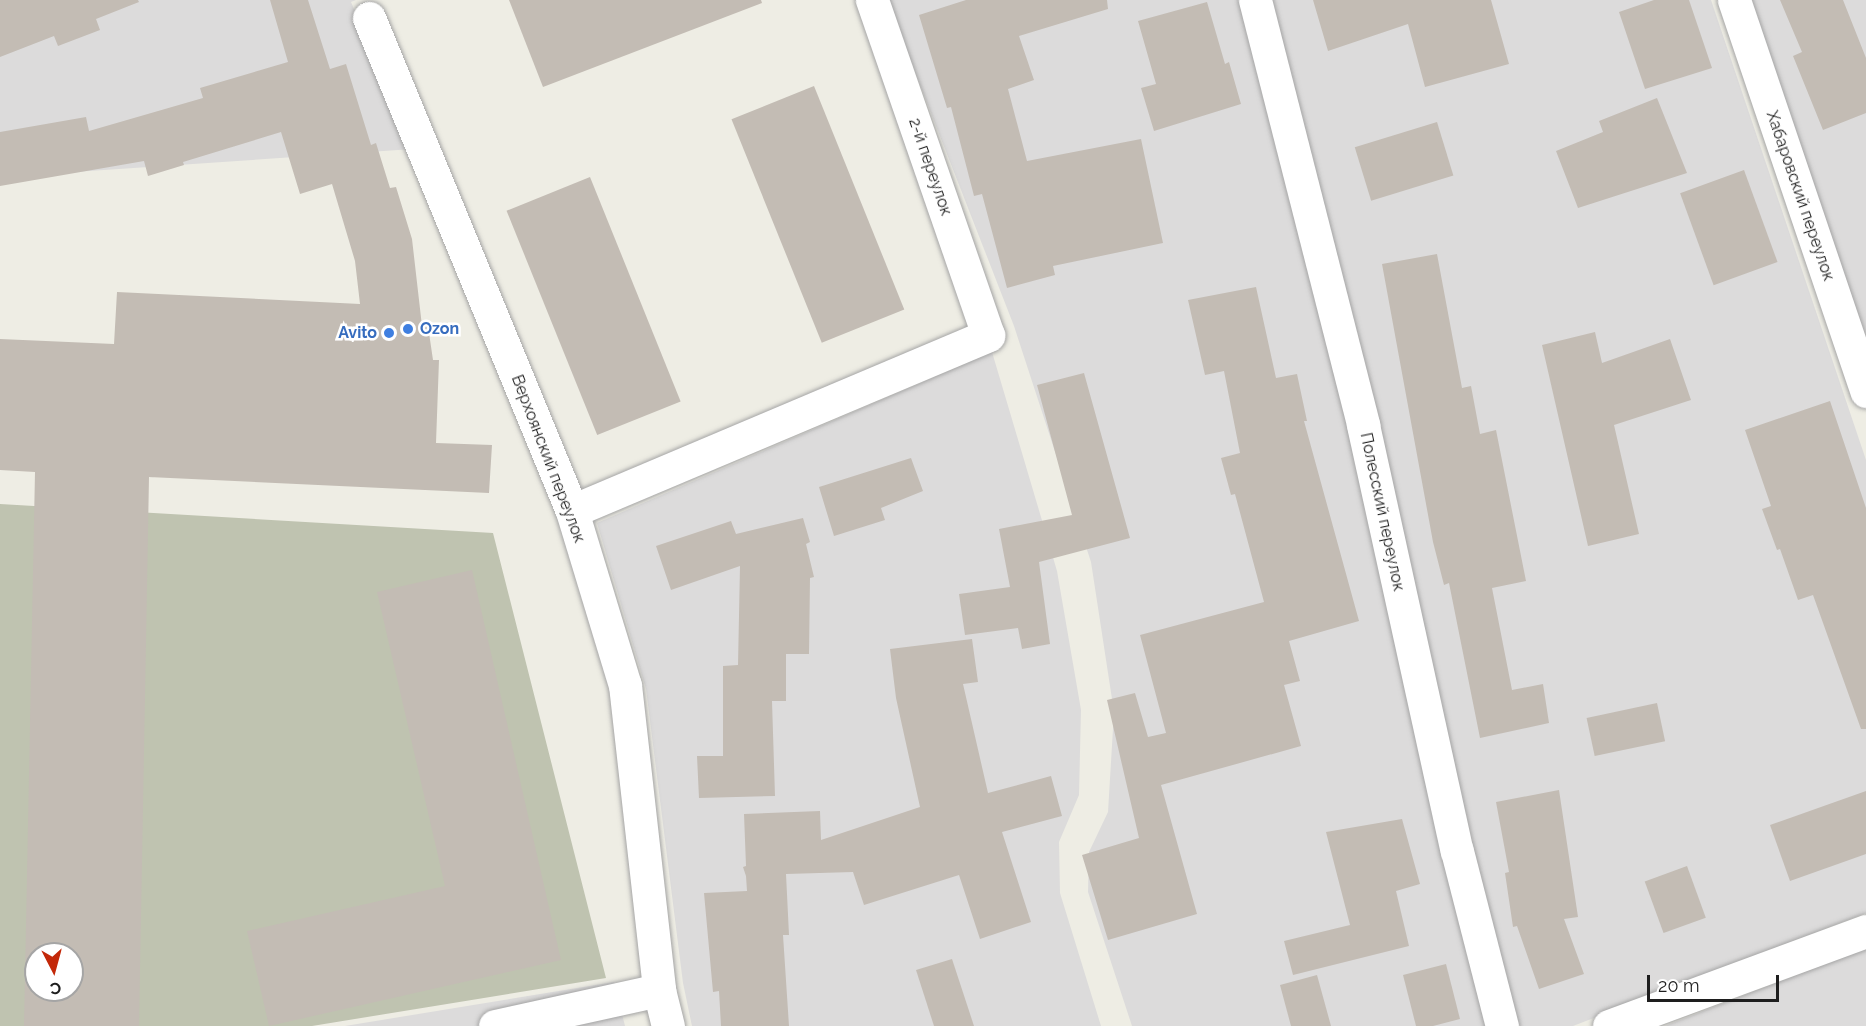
<!DOCTYPE html>
<html>
<head>
<meta charset="utf-8">
<style>
	body { margin:0 }
	#map { position:relative; width:1866px; height:1026px; overflow:hidden; background:#eeede4; font-family:Raleway,sans-serif }
	div>[style] { position:absolute }
	.residential>* { inset:0; background:#dcdbdb }
	.construction>* { inset:0; background:#bfc3b0 }
	.building>* { inset:0; background:#c3bcb4; transform-origin:0 0 }
	.roads { filter:drop-shadow(0 0 2px #a5a5a5) drop-shadow(0 0 2px #a5a5a5) }
	.street>* { height:33px; margin:-16.5px; padding:0 16.5px; transform-origin:16.5px; border-radius:16.5px; background:#fff }
	.dots>* { width:16px; height:16px; translate:-50% -50%; box-sizing:border-box; border:3px solid #fff; border-radius:50% }
	span { translate:-50% -50%; white-space:nowrap; text-align:center; line-height:1.15; -webkit-text-stroke:5px #fff; paint-order:stroke }
	.street-label { font-size:16px; color:#1e1e1e }
	.shop-label { font-size:16px; color:#366cbe; font-weight:700 }
	.left { translate:0 -50%; text-align:left }
	.right { translate:-100% -50%; text-align:right }
	.north { position:absolute; left:24px; top:942px; width:60px; height:60px; box-sizing:border-box; background:#fff; border:2px solid #a5a5a5; border-radius:50%; rotate:174deg; font-size:16px; font-weight:700; line-height:24px; text-align:center; color:#1e1e1e }
	.north::after { content:''; display:block; margin:auto; width:21px; height:27px; background:#c32809; clip-path:polygon(50% 0,100% 100%,50% 72%,0 100%) }
	.scale { position:absolute; left:1647px; top:975px; width:132px; height:27px; box-sizing:border-box; border:3px solid #1e1e1e; border-top:0; padding-left:8px; font-size:18px; line-height:21px; white-space:nowrap; color:#1e1e1e; -webkit-text-stroke:4px #fff; paint-order:stroke }
</style>
</head>
<body>
<div id="map">
	<div class="residential">
		<i style="clip-path:polygon(0 0,356px 0,351px 2px,413px 149px,0 177px)"></i>
		<i style="clip-path:polygon(887px 0,1241px 0,1348px 427px,1485px 1026px,1132px 1026px,1088px 892px,1089px 852px,1108px 812px,1114px 712px,1091px 562px,1014px 326px)"></i>
		<i style="clip-path:polygon(1269px 0,1711px 0,1866px 460px,1866px 913px,1573px 1026px,1511px 1026px)"></i>
		<i style="clip-path:polygon(1750px 0,1866px 0,1866px 346px)"></i>
		<i style="clip-path:polygon(992px 352px,1057px 571px,1081px 710px,1079px 795px,1059px 842px,1060px 893px,1101px 1026px,692px 1026px,683px 983px,646px 689px,597px 523px)"></i>
		<i style="clip-path:polygon(1866px 948px,1866px 1026px,1665px 1026px)"></i>
		<i style="clip-path:polygon(614px 982px,625px 1026px,345px 1026px)"></i>
	</div>
	<div class="construction">
		<i style="clip-path:polygon(evenodd,0 504px,493px 533px,606px 978px,312px 1026px,0 1026px,0 504px,36px 954px,72px 954px,72px 990px,36px 990px,36px 954px)"></i>
	</div>
	<div class="building">
		<i style="clip-path:polygon(0 0,138px 0,139px 2px,96px 19px,100px 30px,58px 46px,54px 36px,0 57px)"></i>
		<i style="clip-path:polygon(evenodd,270px 0,308px 0,330px 69px,346px 64px,371px 145px,376px 143px,390px 188px,396px 187px,412px 239px,422px 326px,428px 326px,433px 360px,439px 360px,436px 443px,492px 445px,489px 493px,149px 477px,139px 1026px,24px 1026px,35px 472px,0 470px,0 339px,114px 344px,117px 292px,360px 304px,355px 261px,332px 184px,300px 194px,281px 132px,183px 162px,184px 165px,148px 176px,144px 161px,0 186px,0 132px,86px 117px,89px 131px,203px 98px,200px 88px,288px 62px,270px 0,36px 954px,72px 954px,72px 990px,36px 990px,36px 954px)"></i>
		<i style="clip-path:polygon(509px 0,761px 0,762px 3px,543px 87px)"></i>
		<i style="clip-path:polygon(966px 0,1107px 0,1108px 9px,1019px 36px,1034px 80px,1008px 89px,1027px 161px,1141px 139px,1163px 243px,1053px 266px,1055px 275px,1007px 288px,982px 194px,974px 196px,951px 107px,947px 108px,919px 15px)"></i>
		<i style="clip-path:polygon(1313px 0,1491px 0,1509px 64px,1425px 87px,1408px 24px,1328px 51px)"></i>
		<i style="clip-path:polygon(1654px 0,1689px 0,1712px 68px,1645px 89px,1619px 12px)"></i>
		<i style="clip-path:polygon(1780px 0,1843px 0,1866px 58px,1866px 113px,1823px 130px,1793px 56px,1802px 52px)"></i>
		<i style="clip-path:polygon(1207px 2px,1225px 64px,1229px 62px,1241px 104px,1154px 131px,1141px 88px,1156px 84px,1138px 21px)"></i>
		<i style="left:814px;top:86px;width:241px;height:89px;rotate:68deg"></i>
		<i style="clip-path:polygon(1657px 98px,1687px 173px,1578px 208px,1556px 151px,1603px 132px,1599px 121px)"></i>
		<i style="left:1437px;top:122px;width:56px;height:86px;rotate:73deg"></i>
		<i style="left:1744px;top:170px;width:98px;height:68px;rotate:70deg"></i>
		<i style="left:590px;top:177px;width:242px;height:90px;rotate:68deg"></i>
		<i style="clip-path:polygon(1437px 254px,1462px 388px,1471px 386px,1480px 434px,1496px 430px,1526px 581px,1492px 588px,1512px 690px,1543px 684px,1549px 723px,1480px 738px,1449px 583px,1444px 585px,1433px 542px,1382px 264px)"></i>
		<i style="clip-path:polygon(1256px 287px,1276px 378px,1297px 374px,1307px 421px,1304px 421px,1359px 621px,1289px 641px,1300px 681px,1284px 685px,1301px 746px,1161px 785px,1197px 914px,1108px 940px,1082px 855px,1139px 838px,1107px 700px,1135px 693px,1148px 737px,1166px 733px,1140px 635px,1264px 602px,1235px 494px,1231px 495px,1221px 458px,1240px 453px,1224px 371px,1205px 375px,1188px 300px)"></i>
		<i style="clip-path:polygon(1595px 332px,1602px 363px,1670px 339px,1691px 400px,1614px 425px,1639px 534px,1588px 546px,1542px 345px)"></i>
		<i style="clip-path:polygon(1084px 373px,1130px 538px,1039px 562px,1050px 644px,1022px 649px,1018px 628px,965px 635px,959px 594px,1010px 587px,999px 529px,1072px 515px,1037px 385px)"></i>
		<i style="clip-path:polygon(1830px 401px,1866px 508px,1866px 729px,1861px 729px,1813px 595px,1798px 600px,1780px 549px,1777px 550px,1762px 509px,1771px 506px,1745px 430px)"></i>
		<i style="clip-path:polygon(911px 458px,923px 491px,881px 508px,885px 520px,834px 536px,819px 487px)"></i>
		<i style="clip-path:polygon(803px 518px,810px 542px,806px 544px,814px 577px,810px 578px,809px 654px,786px 654px,786px 701px,772px 701px,775px 796px,699px 798px,697px 756px,723px 756px,723px 666px,738px 665px,740px 566px,671px 590px,656px 546px,731px 521px,736px 534px)"></i>
		<i style="clip-path:polygon(472px 570px,561px 960px,269px 1026px,247px 931px,445px 886px,377px 592px)"></i>
		<i style="clip-path:polygon(972px 639px,978px 682px,963px 684px,988px 793px,1051px 776px,1062px 816px,1002px 832px,1031px 922px,980px 939px,959px 875px,864px 905px,853px 872px,786px 874px,789px 935px,783px 935px,789px 1026px,721px 1026px,719px 991px,713px 992px,704px 893px,747px 891px,746px 876px,743px 867px,746px 866px,744px 814px,820px 811px,821px 840px,920px 807px,896px 698px,890px 649px)"></i>
		<i style="left:1657px;top:703px;width:39px;height:72px;rotate:78deg"></i>
		<i style="clip-path:polygon(1559px 790px,1578px 917px,1564px 919px,1584px 974px,1539px 989px,1517px 926px,1513px 927px,1505px 873px,1509px 872px,1496px 802px)"></i>
		<i style="clip-path:polygon(1866px 791px,1866px 854px,1790px 881px,1770px 825px)"></i>
		<i style="clip-path:polygon(1402px 819px,1420px 884px,1396px 891px,1409px 946px,1293px 975px,1284px 941px,1350px 925px,1326px 832px)"></i>
		<i style="left:1687px;top:866px;width:55px;height:45px;rotate:70deg"></i>
		<i style="clip-path:polygon(952px 959px,974px 1026px,934px 1026px,916px 970px)"></i>
		<i style="clip-path:polygon(1446px 964px,1460px 1019px,1433px 1026px,1416px 1026px,1403px 975px)"></i>
		<i style="clip-path:polygon(1317px 975px,1331px 1026px,1291px 1026px,1280px 985px)"></i>
	</div>
	<div class="roads">
		<div class="street">
			<i style="left:1255px;top:0;width:439px;rotate:75.7deg"></i>
			<i style="left:1363px;top:425px;width:436px;rotate:77.6deg"></i>
			<i style="left:1457px;top:851px;width:181px;rotate:75.6deg"></i>
			<i style="left:1734px;top:0;width:413px;rotate:71.3deg"></i>
			<i style="left:369px;top:18px;width:533px;rotate:67.62deg"></i>
			<i style="left:572px;top:511px;width:182px;rotate:73.1deg"></i>
			<i style="left:625px;top:685px;width:307px;rotate:83.6deg"></i>
			<i style="left:659px;top:990px;width:37px;rotate:76deg"></i>
			<i style="left:572px;top:511px;width:452px;rotate:-22.9deg"></i>
			<i style="left:988px;top:335px;width:355px;rotate:-109.1deg"></i>
			<i style="left:495px;top:1026px;width:168px;rotate:-12.4deg"></i>
			<i style="left:1609px;top:1026px;width:274px;rotate:-20.3deg"></i>
		</div>
	</div>
	<div class="dots">
		<i style="left:408px;top:329px;background:#3f7fe0"></i>
		<i style="left:389px;top:333px;background:#3f7fe0"></i>
	</div>
	<div class="street-label">
		<span style="left:930px;top:167px;rotate:71deg">2-й переулок</span>
		<span style="left:1800px;top:196px;rotate:71deg">Хабаровский переулок</span>
		<span style="left:548px;top:459px;rotate:69deg">Верхоянский переулок</span>
		<span style="left:1382px;top:512px;rotate:78deg">Полесский переулок</span>
	</div>
	<div class="shop-label">
		<span class="left" style="left:420px;top:329px">Ozon</span>
		<span class="right" style="left:377px;top:333px">Avito</span>
	</div>
	<div class="north">С</div>
	<div class="scale">20 m</div>
</div>
</body>
</html>
